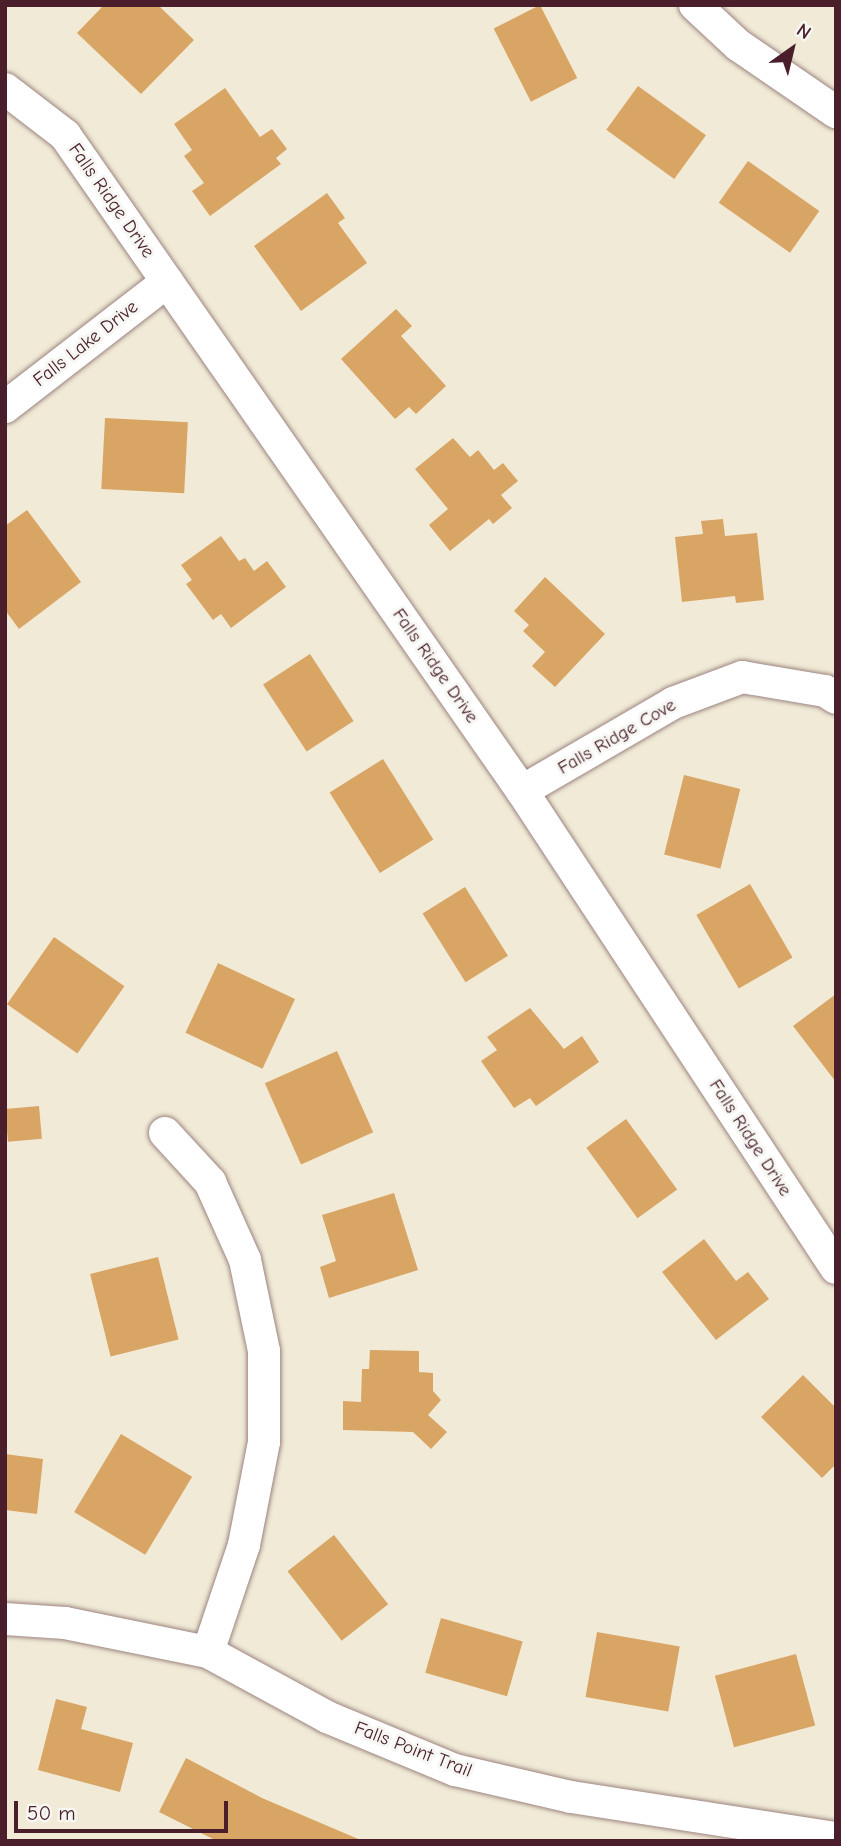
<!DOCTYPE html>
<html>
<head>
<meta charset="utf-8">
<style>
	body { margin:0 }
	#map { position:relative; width:841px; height:1846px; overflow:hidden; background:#f0ead6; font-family:"Comic Neue",sans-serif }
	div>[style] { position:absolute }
	.building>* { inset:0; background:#d9a564; transform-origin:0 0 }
	.roads { filter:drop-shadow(0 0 2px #9d8480) drop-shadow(0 0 2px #9d8480) }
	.minor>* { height:32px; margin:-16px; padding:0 16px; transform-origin:16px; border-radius:16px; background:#fff }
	span { translate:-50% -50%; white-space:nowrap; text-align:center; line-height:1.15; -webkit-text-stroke:6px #f6f6f2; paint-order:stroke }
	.street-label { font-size:19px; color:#4a1f2b }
	.frame { position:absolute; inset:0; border:7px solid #4a1f2b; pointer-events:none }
	.north { position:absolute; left:757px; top:14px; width:70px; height:70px; -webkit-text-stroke:5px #f6f6f2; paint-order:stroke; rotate:34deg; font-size:19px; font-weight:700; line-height:28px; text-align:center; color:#4a1f2b }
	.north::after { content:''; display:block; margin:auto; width:24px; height:32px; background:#4a1f2b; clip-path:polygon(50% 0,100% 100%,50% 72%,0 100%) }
	.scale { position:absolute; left:14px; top:1801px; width:214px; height:32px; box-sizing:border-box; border:4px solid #4a1f2b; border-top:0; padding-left:9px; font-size:21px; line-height:24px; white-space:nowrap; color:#4a1f2b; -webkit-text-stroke:5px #f6f6f2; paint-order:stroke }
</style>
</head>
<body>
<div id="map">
	<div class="building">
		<i style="clip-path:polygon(104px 5px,158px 5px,194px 40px,141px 94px,77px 33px)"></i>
		<i style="left:540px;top:5px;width:82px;height:52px;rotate:63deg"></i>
		<i style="left:638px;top:86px;width:84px;height:54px;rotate:36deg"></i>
		<i style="clip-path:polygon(225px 88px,260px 137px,272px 129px,287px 149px,276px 158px,281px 164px,210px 216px,192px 191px,204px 183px,184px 156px,192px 150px,174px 124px)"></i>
		<i style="left:748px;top:161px;width:87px;height:51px;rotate:35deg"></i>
		<i style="clip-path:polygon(327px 193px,345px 218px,338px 223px,367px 263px,301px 311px,254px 246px)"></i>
		<i style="clip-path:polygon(396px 309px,412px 326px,401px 336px,446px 386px,416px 414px,409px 407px,395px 419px,341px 359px)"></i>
		<i style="left:105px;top:418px;width:83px;height:71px;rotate:3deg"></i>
		<i style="clip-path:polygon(453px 438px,470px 457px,478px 450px,494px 470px,503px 463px,518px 481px,501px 495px,512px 508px,493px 524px,489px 519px,450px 551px,429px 525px,448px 509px,415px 469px)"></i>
		<i style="clip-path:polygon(27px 510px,81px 582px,19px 629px,5px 610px,5px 526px)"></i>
		<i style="clip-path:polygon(723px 519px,725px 536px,757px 533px,764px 600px,736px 603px,735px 596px,682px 602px,675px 537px,703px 534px,701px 521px)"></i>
		<i style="clip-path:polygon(221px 536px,239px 561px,245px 558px,254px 571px,267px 561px,286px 587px,231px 628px,221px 614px,213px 620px,186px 584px,192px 580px,181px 565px)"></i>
		<i style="clip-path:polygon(545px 577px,605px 634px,555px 687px,532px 666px,545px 652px,523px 631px,529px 625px,514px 611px)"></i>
		<i style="left:310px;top:654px;width:80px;height:56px;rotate:57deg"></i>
		<i style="left:383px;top:759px;width:95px;height:63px;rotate:58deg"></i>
		<i style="left:684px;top:775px;width:58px;height:82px;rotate:14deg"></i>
		<i style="left:750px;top:884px;width:85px;height:62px;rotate:60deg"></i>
		<i style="left:465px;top:887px;width:81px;height:50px;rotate:58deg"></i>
		<i style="left:54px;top:937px;width:86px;height:82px;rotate:35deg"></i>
		<i style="left:218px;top:963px;width:85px;height:77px;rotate:25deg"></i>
		<i style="clip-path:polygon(836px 994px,836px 1082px,793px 1026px)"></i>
		<i style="clip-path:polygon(530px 1008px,564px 1049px,582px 1036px,599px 1062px,536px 1106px,530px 1098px,514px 1108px,481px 1061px,497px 1050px,487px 1037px)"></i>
		<i style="left:337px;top:1051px;width:89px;height:79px;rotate:66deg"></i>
		<i style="left:39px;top:1106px;width:33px;height:34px;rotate:85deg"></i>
		<i style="left:626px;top:1119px;width:87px;height:49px;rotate:54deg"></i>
		<i style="clip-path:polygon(394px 1193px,418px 1270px,329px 1298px,320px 1267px,336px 1261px,322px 1215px)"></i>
		<i style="clip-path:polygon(704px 1239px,736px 1281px,748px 1272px,769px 1299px,716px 1340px,662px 1272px)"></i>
		<i style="left:158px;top:1257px;width:85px;height:70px;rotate:76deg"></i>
		<i style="clip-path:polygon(370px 1350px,419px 1351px,419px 1372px,433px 1373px,433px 1391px,441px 1400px,428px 1415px,447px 1432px,431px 1449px,413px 1432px,343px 1430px,343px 1401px,361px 1402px,362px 1369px,369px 1369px)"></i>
		<i style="clip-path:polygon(803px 1375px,836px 1408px,836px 1464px,822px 1478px,761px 1417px)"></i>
		<i style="left:121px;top:1434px;width:83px;height:91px;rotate:31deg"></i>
		<i style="clip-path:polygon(5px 1454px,43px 1459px,37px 1514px,5px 1510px)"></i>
		<i style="left:334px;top:1535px;width:88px;height:59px;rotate:52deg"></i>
		<i style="left:441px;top:1618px;width:85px;height:57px;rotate:16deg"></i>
		<i style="left:597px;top:1632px;width:84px;height:66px;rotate:10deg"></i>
		<i style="left:796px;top:1654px;width:74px;height:84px;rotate:75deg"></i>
		<i style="clip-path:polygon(56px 1699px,87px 1707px,81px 1729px,133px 1743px,120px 1792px,38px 1770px)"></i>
		<i style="clip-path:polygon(186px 1758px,262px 1798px,363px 1841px,217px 1841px,159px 1812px)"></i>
	</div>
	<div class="roads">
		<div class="minor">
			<i style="left:695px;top:5px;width:59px;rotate:42.9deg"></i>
			<i style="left:738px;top:45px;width:119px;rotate:34.4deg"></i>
			<i style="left:5px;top:89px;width:76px;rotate:37.5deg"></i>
			<i style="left:65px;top:135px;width:799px;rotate:55.14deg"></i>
			<i style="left:522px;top:791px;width:571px;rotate:56.64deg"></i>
			<i style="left:5px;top:407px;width:205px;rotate:-37.7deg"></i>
			<i style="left:522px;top:791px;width:175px;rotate:-30.2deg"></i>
			<i style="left:673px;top:703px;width:74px;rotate:-20.6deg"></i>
			<i style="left:742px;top:677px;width:84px;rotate:9.6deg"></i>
			<i style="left:825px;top:691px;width:13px;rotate:32deg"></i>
			<i style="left:165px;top:1133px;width:67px;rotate:47.4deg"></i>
			<i style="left:210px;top:1182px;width:85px;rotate:65.8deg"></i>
			<i style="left:245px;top:1260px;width:93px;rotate:78.2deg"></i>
			<i style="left:264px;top:1351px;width:91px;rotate:90deg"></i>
			<i style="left:264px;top:1442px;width:105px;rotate:101deg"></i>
			<i style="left:244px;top:1545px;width:113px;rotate:108.6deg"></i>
			<i style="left:5px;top:1619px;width:60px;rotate:3.8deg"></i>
			<i style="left:65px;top:1623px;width:146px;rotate:11.5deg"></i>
			<i style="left:208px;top:1652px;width:136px;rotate:28.6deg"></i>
			<i style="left:327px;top:1717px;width:139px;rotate:22.5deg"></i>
			<i style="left:455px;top:1770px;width:119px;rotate:13.1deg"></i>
			<i style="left:571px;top:1797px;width:268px;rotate:8.8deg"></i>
		</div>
	</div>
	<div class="street-label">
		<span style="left:111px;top:201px;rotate:55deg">Falls Ridge Drive</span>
		<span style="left:86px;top:344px;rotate:-38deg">Falls Lake Drive</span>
		<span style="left:435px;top:666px;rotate:55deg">Falls Ridge Drive</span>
		<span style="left:617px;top:737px;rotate:-30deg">Falls Ridge Cove</span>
		<span style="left:750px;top:1138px;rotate:57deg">Falls Ridge Drive</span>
		<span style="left:413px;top:1750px;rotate:21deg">Falls Point Trail</span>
	</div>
	<div class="frame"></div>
	<div class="north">N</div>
	<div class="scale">50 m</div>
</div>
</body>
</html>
